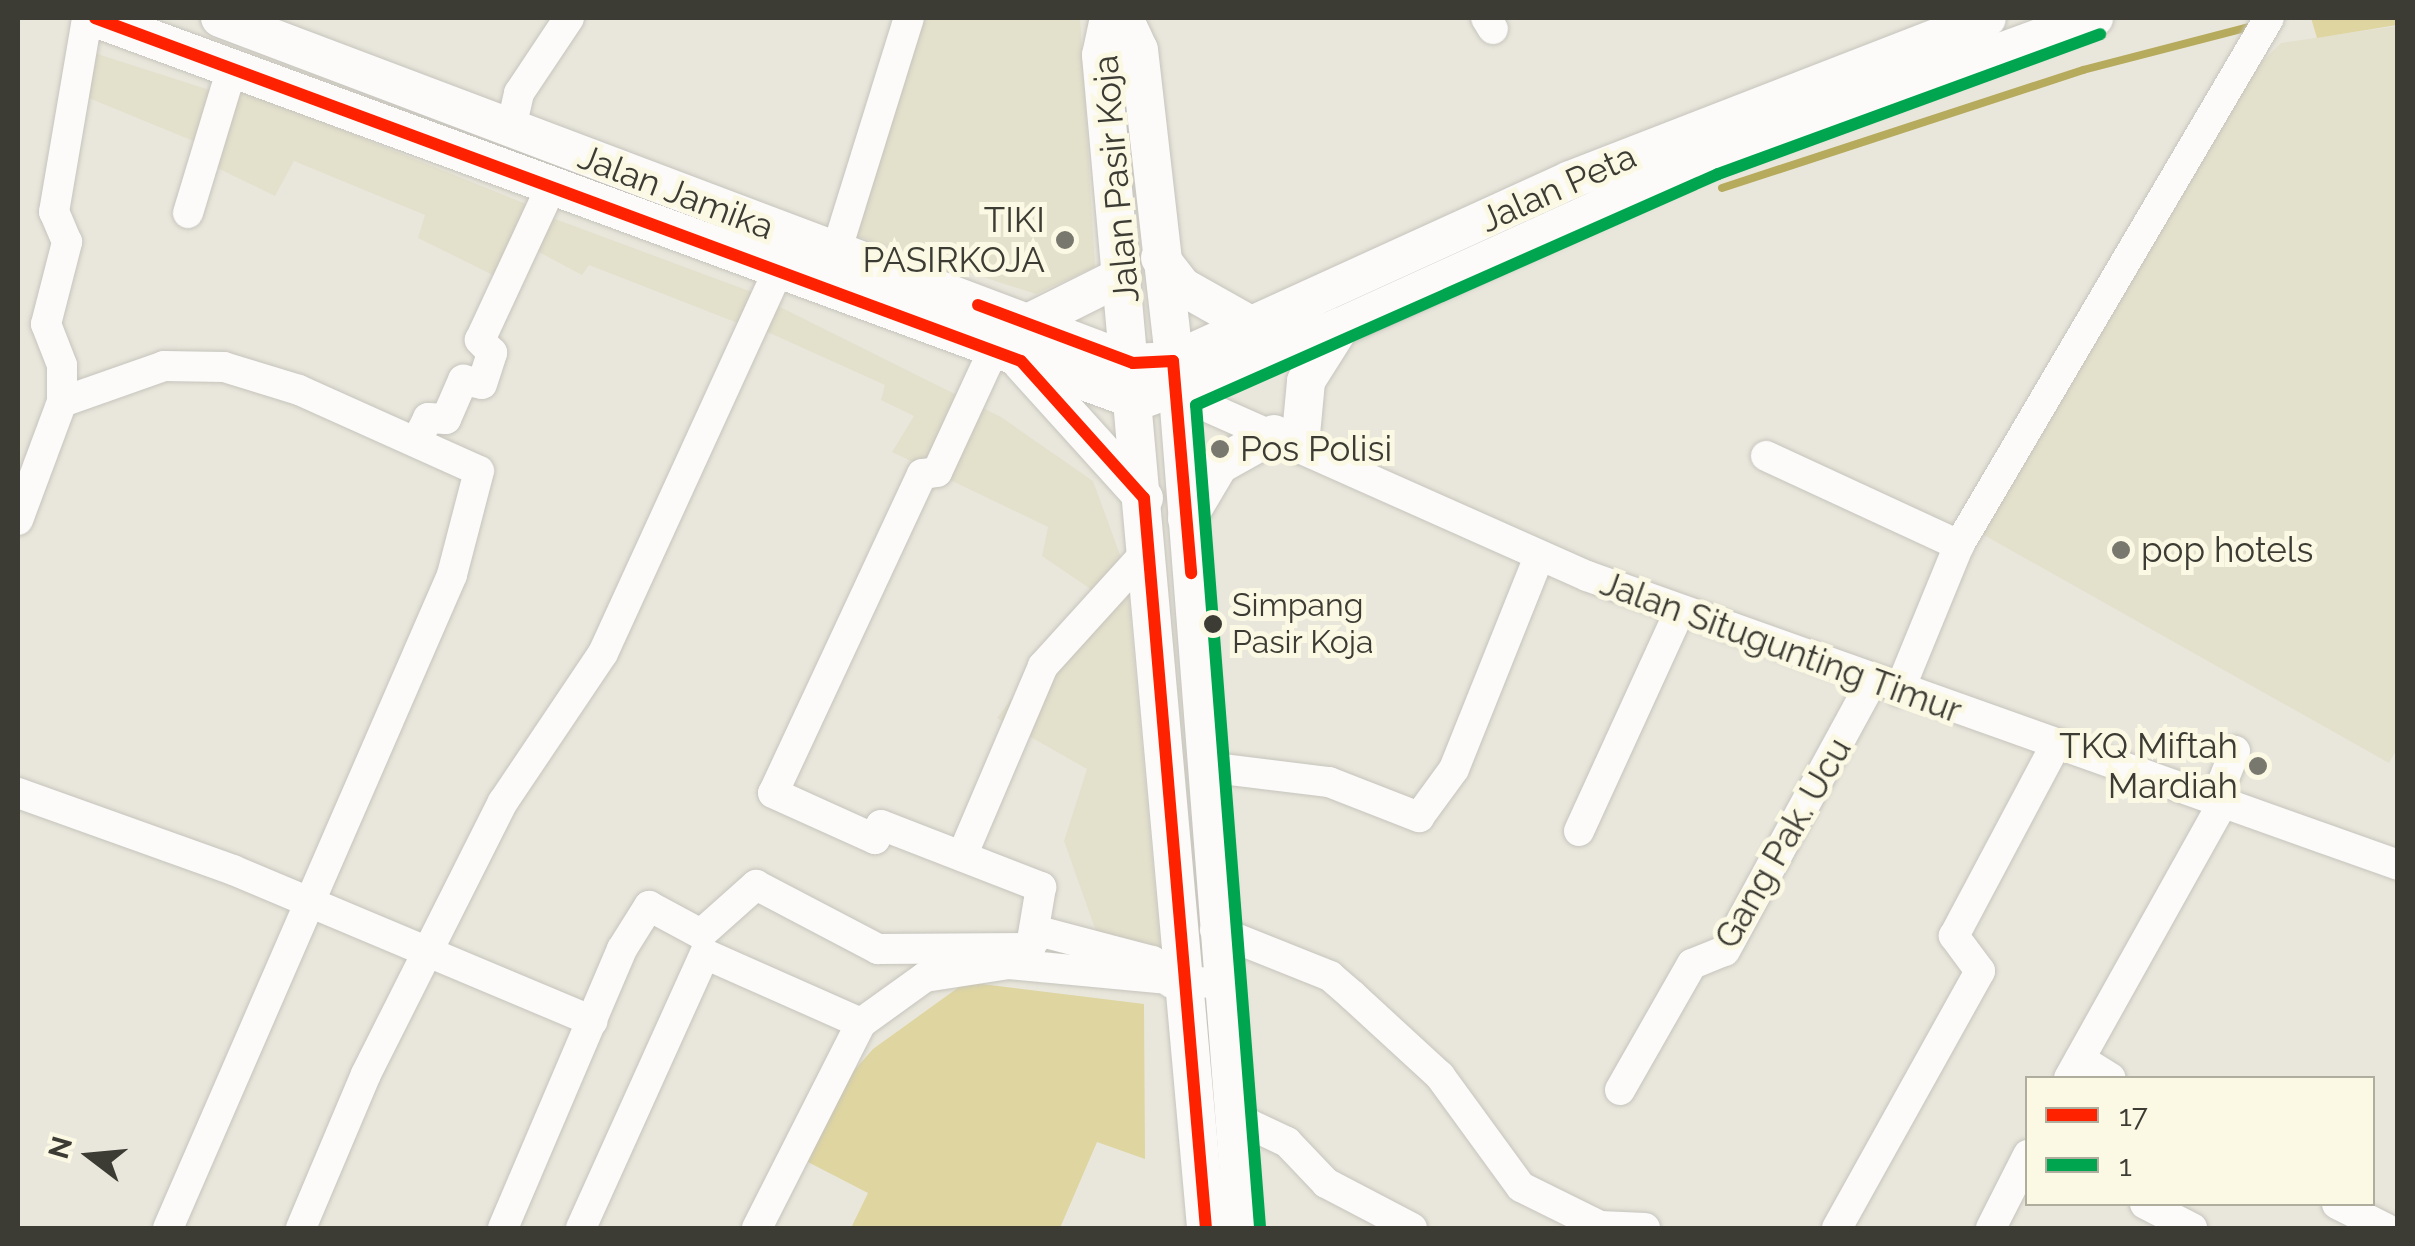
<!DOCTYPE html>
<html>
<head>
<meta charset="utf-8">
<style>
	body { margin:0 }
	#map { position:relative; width:2415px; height:1246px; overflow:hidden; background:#e9e7dc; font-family:Raleway,sans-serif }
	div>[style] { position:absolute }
	.built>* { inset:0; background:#e3e0cc }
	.green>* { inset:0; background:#ded5a1 }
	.stream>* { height:8px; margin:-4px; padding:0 4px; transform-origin:4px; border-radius:4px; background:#b6aa5d }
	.roads { filter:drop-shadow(0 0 2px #c6c4bc) drop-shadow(0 0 2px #c6c4bc) }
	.minor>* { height:30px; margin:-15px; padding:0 15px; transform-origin:15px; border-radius:15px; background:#fcfbfa }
	.major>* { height:38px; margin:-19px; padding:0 19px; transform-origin:19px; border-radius:19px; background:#fcfbfa }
	.bus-1>* { height:12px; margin:-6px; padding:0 6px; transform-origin:6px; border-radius:6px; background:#f20 }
	.bus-2>* { height:12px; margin:-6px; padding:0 6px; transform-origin:6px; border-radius:6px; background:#00a64f }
	.dots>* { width:28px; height:28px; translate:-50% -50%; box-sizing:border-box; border:5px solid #fbf9e4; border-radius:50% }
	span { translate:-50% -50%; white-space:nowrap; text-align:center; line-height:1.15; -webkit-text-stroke:10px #fbf9e4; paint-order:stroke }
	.bus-label { font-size:32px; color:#3d3c34 }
	.left { translate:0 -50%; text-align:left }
	.street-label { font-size:35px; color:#3d3c34 }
	.poi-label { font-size:35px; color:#3d3c34 }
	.right { translate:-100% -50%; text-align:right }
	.frame { position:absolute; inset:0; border:20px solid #3d3c34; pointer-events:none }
	.legend { position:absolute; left:2025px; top:1076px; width:350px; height:130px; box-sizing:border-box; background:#fbf9e4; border:2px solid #afad9e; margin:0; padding:12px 18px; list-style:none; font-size:30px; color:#3d3c34 }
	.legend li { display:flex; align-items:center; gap:20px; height:50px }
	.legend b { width:50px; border:2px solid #afad9e }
	.north { position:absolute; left:40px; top:1106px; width:100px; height:100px; -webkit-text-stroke:8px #fbf9e4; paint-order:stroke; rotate:286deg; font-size:28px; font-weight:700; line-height:40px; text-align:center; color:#3d3c34 }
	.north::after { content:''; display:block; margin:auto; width:35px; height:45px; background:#3d3c34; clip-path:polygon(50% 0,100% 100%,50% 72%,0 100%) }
</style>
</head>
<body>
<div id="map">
	<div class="built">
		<i style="clip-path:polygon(921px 18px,1080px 18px,1095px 267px,1036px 294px,856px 236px)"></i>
		<i style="clip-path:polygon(2397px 26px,2398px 747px,2389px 763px,1975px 530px,2249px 75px,2281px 43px)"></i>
		<i style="clip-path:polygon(82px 49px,225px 95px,208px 147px,74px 92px)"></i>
		<i style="clip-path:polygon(236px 87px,536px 208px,495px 276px,418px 238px,425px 215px,294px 161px,275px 196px,205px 162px)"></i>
		<i style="clip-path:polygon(547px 216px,760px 295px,748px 327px,589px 265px,582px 275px,535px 250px)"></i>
		<i style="clip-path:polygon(774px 304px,1001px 417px,1093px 481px,1126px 571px,1161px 955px,1098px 937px,1064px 841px,1087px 769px,997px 718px,1092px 590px,1042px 556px,1048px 527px,892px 452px,914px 416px,881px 400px,885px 385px,763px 330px)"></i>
	</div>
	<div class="green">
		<i style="clip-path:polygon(2311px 18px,2397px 18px,2397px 25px,2317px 38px)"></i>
		<i style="clip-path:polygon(966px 982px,1144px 1004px,1145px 1159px,1097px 1142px,1060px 1228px,851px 1228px,868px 1193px,806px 1161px,843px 1083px,873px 1049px)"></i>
	</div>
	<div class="stream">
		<i style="left:1722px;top:188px;width:380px;rotate:-18.1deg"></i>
		<i style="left:2083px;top:70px;width:176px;rotate:-14.5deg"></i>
	</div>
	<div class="roads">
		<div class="minor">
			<i style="left:1486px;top:18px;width:13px;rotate:58deg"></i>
			<i style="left:511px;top:128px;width:36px;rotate:-77deg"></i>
			<i style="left:519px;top:93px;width:90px;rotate:-56.3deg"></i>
			<i style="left:188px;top:213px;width:152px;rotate:-73.1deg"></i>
			<i style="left:836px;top:252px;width:245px;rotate:-72.7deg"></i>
			<i style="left:993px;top:351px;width:133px;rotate:114.8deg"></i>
			<i style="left:937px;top:472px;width:15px;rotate:172deg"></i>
			<i style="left:922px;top:474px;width:352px;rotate:115deg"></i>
			<i style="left:773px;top:793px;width:112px;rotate:24.3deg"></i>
			<i style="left:875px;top:839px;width:15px;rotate:-67deg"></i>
			<i style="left:881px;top:825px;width:172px;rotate:21.2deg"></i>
			<i style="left:1041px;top:887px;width:60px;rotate:99.6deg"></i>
			<i style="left:1178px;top:394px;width:448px;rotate:24deg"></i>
			<i style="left:1587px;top:576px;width:861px;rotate:19.61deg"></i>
			<i style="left:62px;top:402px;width:37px;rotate:-90deg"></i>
			<i style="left:62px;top:365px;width:44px;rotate:-111.3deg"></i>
			<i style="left:46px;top:324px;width:85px;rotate:-75.6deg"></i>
			<i style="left:67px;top:242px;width:33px;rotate:-113deg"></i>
			<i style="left:54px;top:212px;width:197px;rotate:-80.3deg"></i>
			<i style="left:416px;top:442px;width:27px;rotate:-63deg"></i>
			<i style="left:428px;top:418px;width:18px;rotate:3deg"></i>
			<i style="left:446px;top:419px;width:43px;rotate:-66.4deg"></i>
			<i style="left:463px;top:380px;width:19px;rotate:12deg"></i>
			<i style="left:482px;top:384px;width:33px;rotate:-72deg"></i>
			<i style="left:492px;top:353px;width:18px;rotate:-133deg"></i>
			<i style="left:480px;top:340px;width:166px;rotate:-65.1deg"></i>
			<i style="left:1766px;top:456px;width:213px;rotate:24.8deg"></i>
			<i style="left:1959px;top:545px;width:158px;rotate:112.3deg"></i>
			<i style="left:18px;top:520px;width:126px;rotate:-69.6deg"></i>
			<i style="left:62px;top:402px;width:108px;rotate:-19.4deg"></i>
			<i style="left:164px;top:366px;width:60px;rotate:1deg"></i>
			<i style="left:224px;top:367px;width:78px;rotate:17deg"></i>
			<i style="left:299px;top:390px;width:197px;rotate:24.2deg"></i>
			<i style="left:479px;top:471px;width:107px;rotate:104.6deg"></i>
			<i style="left:452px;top:575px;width:712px;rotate:113.5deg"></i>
			<i style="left:1959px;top:545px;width:611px;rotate:-59.53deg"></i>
			<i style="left:1206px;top:767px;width:124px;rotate:7deg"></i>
			<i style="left:1329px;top:782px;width:97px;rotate:21.3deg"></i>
			<i style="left:1419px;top:817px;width:59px;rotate:-53.9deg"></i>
			<i style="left:1454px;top:769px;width:229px;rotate:-68.2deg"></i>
			<i style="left:18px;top:793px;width:228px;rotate:19.7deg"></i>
			<i style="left:233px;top:870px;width:390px;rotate:22.8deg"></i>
			<i style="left:2215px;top:801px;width:54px;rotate:-68.2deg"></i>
			<i style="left:1579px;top:831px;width:243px;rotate:-65.4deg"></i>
			<i style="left:962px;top:856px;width:207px;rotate:-66.9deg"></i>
			<i style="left:1043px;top:666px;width:156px;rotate:-47.8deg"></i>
			<i style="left:1215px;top:930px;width:124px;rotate:21.8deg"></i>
			<i style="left:1330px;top:976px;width:30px;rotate:41deg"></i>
			<i style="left:1353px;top:996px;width:118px;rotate:42.6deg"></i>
			<i style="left:1440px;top:1076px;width:137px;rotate:53.9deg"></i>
			<i style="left:1521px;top:1187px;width:88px;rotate:26.3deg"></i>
			<i style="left:1600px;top:1226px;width:45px;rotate:2.5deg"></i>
			<i style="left:2080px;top:1059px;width:36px;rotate:32deg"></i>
			<i style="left:2069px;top:1078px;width:315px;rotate:-60.8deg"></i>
			<i style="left:1620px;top:1090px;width:145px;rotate:-60.3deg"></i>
			<i style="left:1692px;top:964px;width:35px;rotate:-22deg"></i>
			<i style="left:1725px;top:951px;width:307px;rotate:-61.4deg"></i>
			<i style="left:1232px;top:1116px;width:61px;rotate:25.3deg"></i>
			<i style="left:1287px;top:1142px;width:57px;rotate:46.4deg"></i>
			<i style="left:1326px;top:1183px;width:97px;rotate:27.6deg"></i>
			<i style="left:2145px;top:1204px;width:53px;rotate:27.1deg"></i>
			<i style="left:2337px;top:1204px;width:54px;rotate:26.6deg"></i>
			<i style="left:301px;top:1228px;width:167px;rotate:-67.1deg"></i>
			<i style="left:366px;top:1074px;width:305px;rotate:-63.3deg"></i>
			<i style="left:503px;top:802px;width:179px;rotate:-56.1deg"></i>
			<i style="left:603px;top:653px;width:416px;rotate:-65.4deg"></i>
			<i style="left:503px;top:1228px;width:303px;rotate:-66.9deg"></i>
			<i style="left:622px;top:949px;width:51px;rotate:-57.9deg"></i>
			<i style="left:649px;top:906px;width:59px;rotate:28.3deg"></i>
			<i style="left:701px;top:934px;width:74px;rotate:-41.7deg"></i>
			<i style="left:756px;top:885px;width:138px;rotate:27.7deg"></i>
			<i style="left:878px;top:949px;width:149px;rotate:-0.4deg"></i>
			<i style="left:1027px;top:948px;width:22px;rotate:-47deg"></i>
			<i style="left:1042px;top:932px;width:114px;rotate:14.8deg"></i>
			<i style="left:1152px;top:961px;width:29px;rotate:49deg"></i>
			<i style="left:581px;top:1228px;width:301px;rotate:-65.7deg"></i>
			<i style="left:705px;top:954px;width:171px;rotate:23.9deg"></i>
			<i style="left:757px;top:1228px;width:230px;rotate:-63.1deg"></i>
			<i style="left:861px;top:1023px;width:79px;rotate:-35.7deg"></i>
			<i style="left:925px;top:977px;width:85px;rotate:-8.8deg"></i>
			<i style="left:1009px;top:964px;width:211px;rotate:5.4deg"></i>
			<i style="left:1837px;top:1228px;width:294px;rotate:-60.9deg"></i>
			<i style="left:1980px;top:971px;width:44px;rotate:-126.6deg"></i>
			<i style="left:1954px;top:936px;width:215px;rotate:-62deg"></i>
			<i style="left:1991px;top:1228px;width:82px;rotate:-63.1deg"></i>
		</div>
		<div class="major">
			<i style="left:95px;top:18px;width:1111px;rotate:20.16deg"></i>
			<i style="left:1138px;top:401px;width:215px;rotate:-20.1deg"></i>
			<i style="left:1340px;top:327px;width:408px;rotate:-24.5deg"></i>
			<i style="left:1711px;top:158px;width:408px;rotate:-20.1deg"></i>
			<i style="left:220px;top:18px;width:976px;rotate:20.7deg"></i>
			<i style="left:1133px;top:363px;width:40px;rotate:-2.9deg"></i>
			<i style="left:1173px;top:361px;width:436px;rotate:-24.5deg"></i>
			<i style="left:1570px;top:180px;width:447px;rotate:-21.2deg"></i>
			<i style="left:1109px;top:18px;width:38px;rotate:102deg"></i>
			<i style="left:1101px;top:55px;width:1178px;rotate:84.88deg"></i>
			<i style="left:1124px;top:18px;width:35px;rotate:65deg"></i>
			<i style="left:1139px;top:50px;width:346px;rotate:83.5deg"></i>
			<i style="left:1178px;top:394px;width:837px;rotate:85.54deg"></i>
			<i style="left:1160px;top:258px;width:37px;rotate:52deg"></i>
			<i style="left:1183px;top:287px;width:81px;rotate:29.4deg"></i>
			<i style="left:1028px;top:323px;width:105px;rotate:-26.6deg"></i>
			<i style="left:1022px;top:363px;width:182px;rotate:47.9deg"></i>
			<i style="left:1300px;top:445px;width:64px;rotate:-84.6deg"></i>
			<i style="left:1306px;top:381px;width:64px;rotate:-57.8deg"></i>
			<i style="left:1187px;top:519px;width:63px;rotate:-59.3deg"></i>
			<i style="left:1219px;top:465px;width:63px;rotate:-29.4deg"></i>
		</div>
	</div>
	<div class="bus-1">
		<i style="left:95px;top:18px;width:987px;rotate:20.33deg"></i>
		<i style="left:1021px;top:361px;width:184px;rotate:48.1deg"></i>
		<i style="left:1144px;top:498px;width:733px;rotate:85.15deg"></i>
		<i style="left:978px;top:305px;width:165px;rotate:20.5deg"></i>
		<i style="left:1133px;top:363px;width:40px;rotate:-2.9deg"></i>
		<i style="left:1173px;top:361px;width:213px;rotate:85.1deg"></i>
	</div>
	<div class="bus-2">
		<i style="left:1260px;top:1227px;width:824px;rotate:-94.45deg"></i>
		<i style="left:1196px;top:405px;width:571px;rotate:-23.87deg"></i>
		<i style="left:1718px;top:174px;width:407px;rotate:-20.1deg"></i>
	</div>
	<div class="dots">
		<i style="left:1065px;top:240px;background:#79786f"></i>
		<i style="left:1220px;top:449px;background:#79786f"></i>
		<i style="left:2121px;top:550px;background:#79786f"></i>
		<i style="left:1213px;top:624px;background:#3d3c34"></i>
		<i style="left:2258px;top:766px;background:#79786f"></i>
	</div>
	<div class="bus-label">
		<span class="left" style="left:1232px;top:624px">Simpang<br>Pasir Koja</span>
	</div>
	<div class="street-label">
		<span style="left:1116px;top:179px;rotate:-95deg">Jalan Pasir Koja</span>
		<span style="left:1558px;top:188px;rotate:-24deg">Jalan Peta</span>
		<span style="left:676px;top:192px;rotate:21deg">Jalan Jamika</span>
		<span style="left:1781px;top:647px;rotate:20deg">Jalan Situgunting Timur</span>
		<span style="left:1783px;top:843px;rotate:-60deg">Gang Pak. Ucu</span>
	</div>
	<div class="poi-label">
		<span class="right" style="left:1045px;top:240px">TIKI<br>PASIRKOJA</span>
		<span class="left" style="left:1240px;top:449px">Pos Polisi</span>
		<span class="left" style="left:2141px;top:550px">pop hotels</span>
		<span class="right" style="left:2238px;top:766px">TKQ Miftah<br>Mardiah</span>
	</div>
	<div class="frame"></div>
	<ul class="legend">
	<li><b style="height:12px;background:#f20"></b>17</li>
	<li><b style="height:12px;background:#00a64f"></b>1</li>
	</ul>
	<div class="north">N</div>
</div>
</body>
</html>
